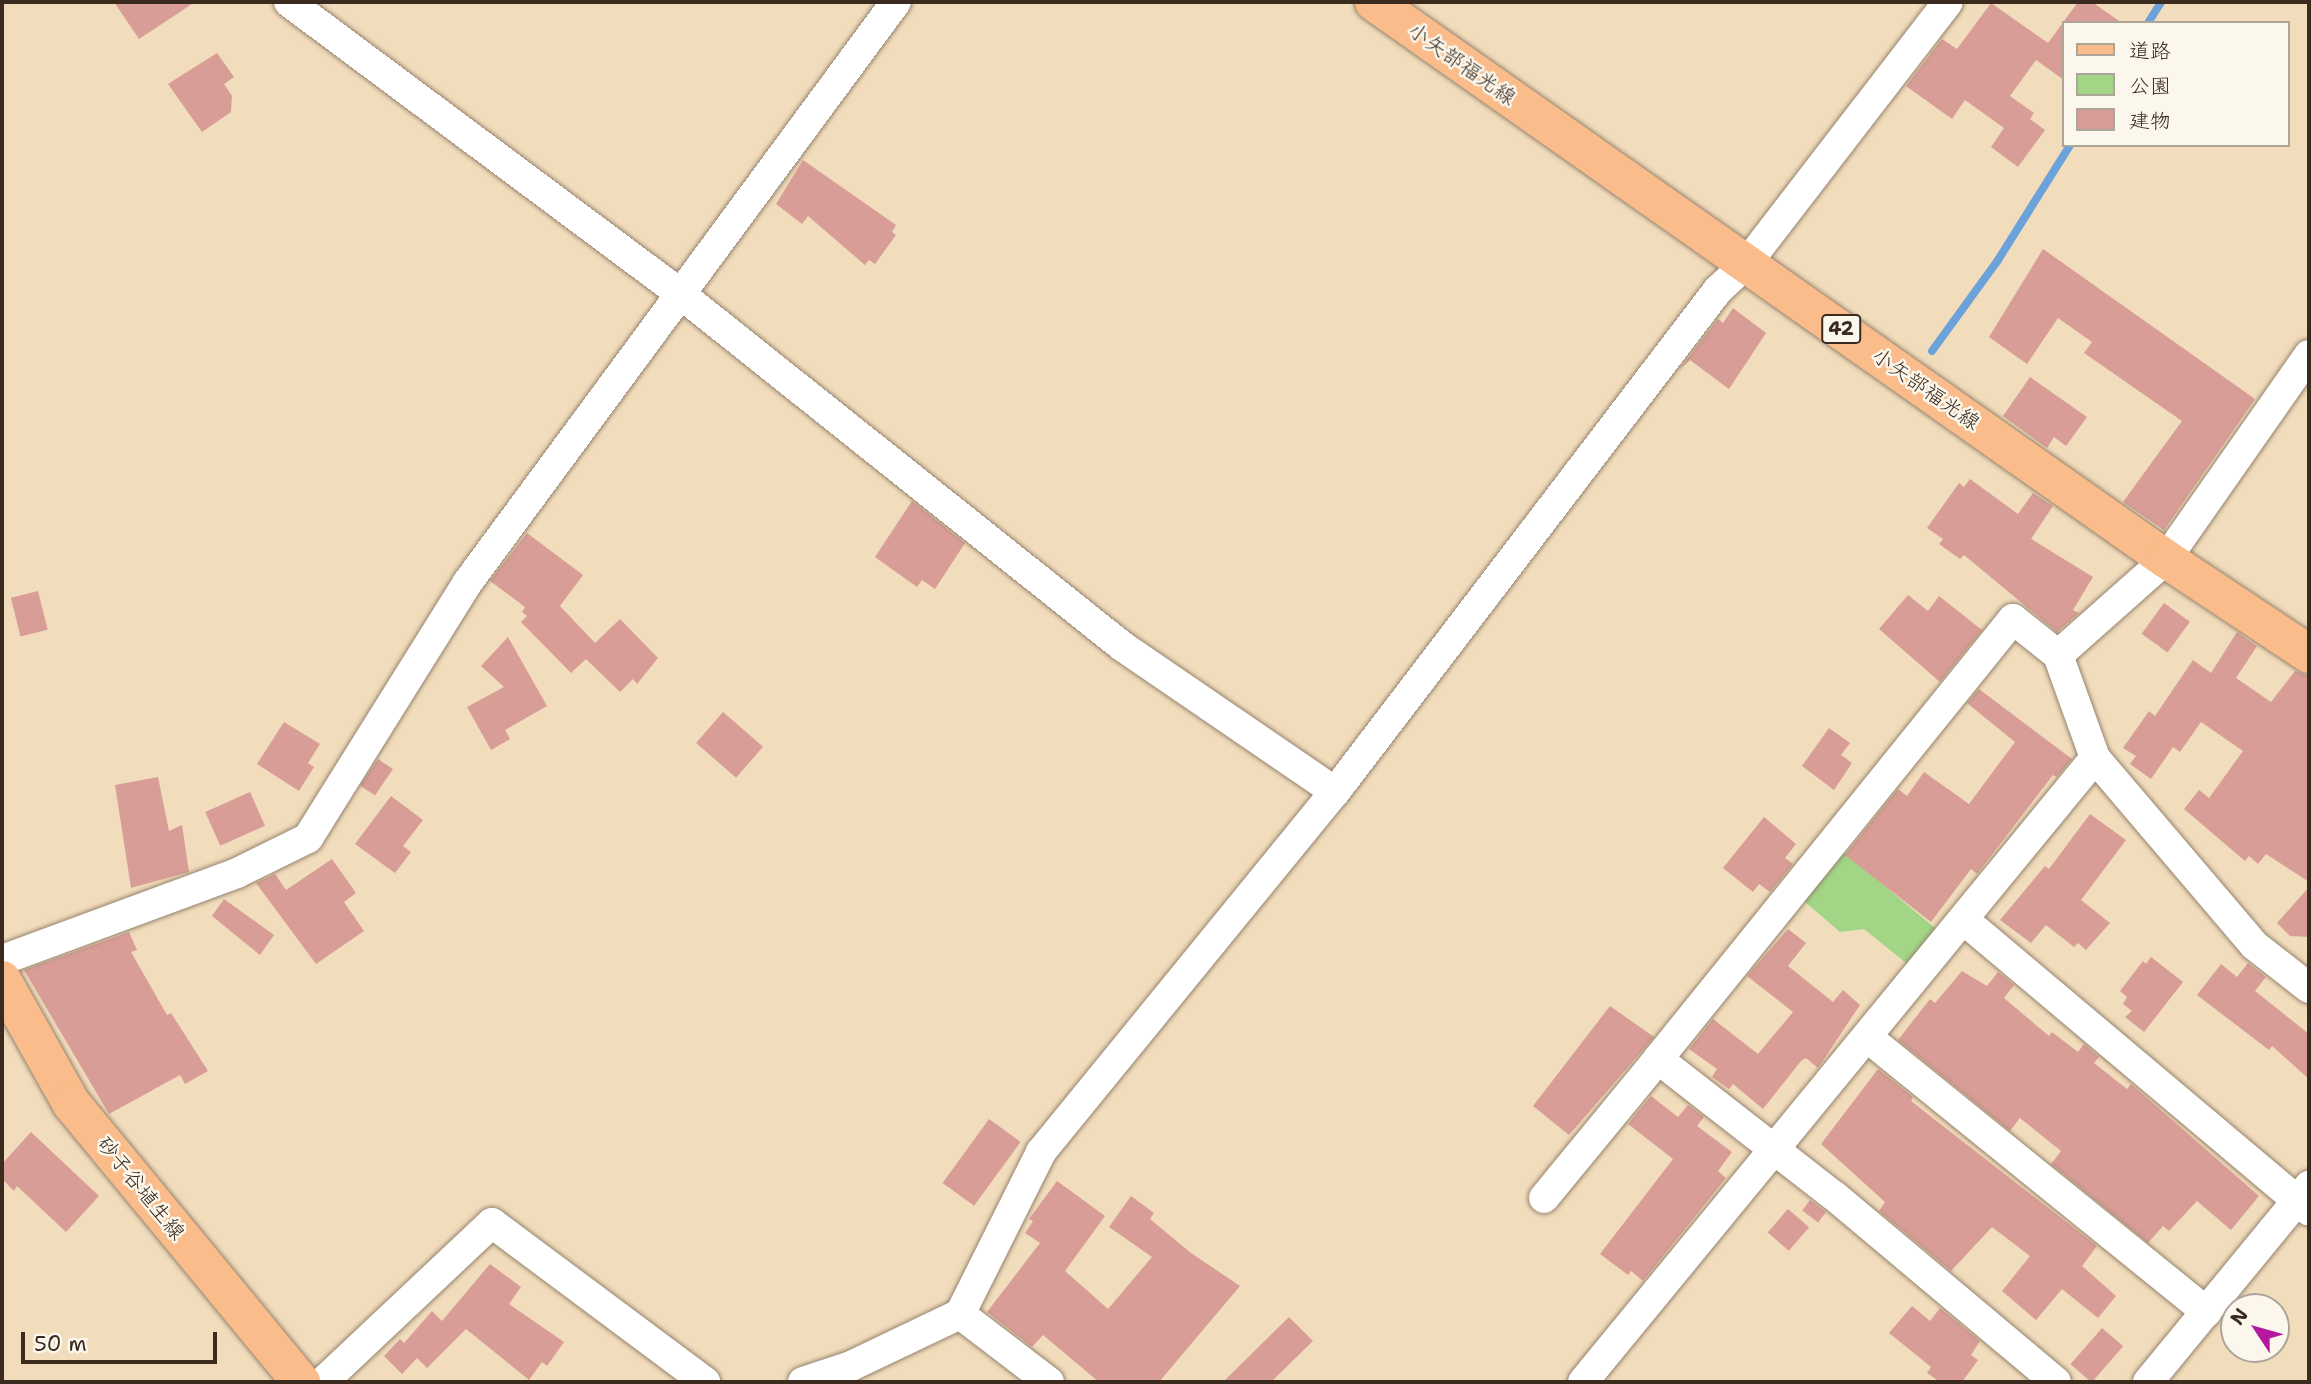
<!DOCTYPE html>
<html>
<head>
<meta charset="utf-8">
<style>
	body { margin:0 }
	#map { position:relative; width:2311px; height:1384px; overflow:hidden; background:#f1dcbc; font-family:"Shantell Sans","Klee One",sans-serif }
	div>[style] { position:absolute }
	.green>* { inset:0; background:#a2d686 }
	.stream>* { height:8px; margin:-4px; padding:0 4px; transform-origin:4px; border-radius:4px; background:#6ca2da }
	.building>* { inset:0; background:#d99d97; transform-origin:0 0 }
	.roads { filter:drop-shadow(0 0 2px #96836d) drop-shadow(0 0 2px #96836d) }
	.minor>* { height:30px; margin:-15px; padding:0 15px; transform-origin:15px; border-radius:15px; background:#fff }
	.major>* { height:38px; margin:-19px; padding:0 19px; transform-origin:19px; border-radius:19px; background:#f9bc8a }
	span { translate:-50% -50%; white-space:nowrap; text-align:center; line-height:1.15; -webkit-text-stroke:5px #fbf7ec; paint-order:stroke }
	.shield-label span { padding:2px 5px; background:#fbf7ec; border:2px solid; border-radius:5px; -webkit-text-stroke-width:0 }
	.shield-label { font-size:19px; color:#3b2a1e; font-weight:700 }
	.street-label { font-size:21px; color:#3b2a1e }
	.frame { position:absolute; inset:0; border:4px solid #3b2a1e; pointer-events:none }
	.legend { position:absolute; left:2062px; top:21px; width:228px; height:126px; box-sizing:border-box; background:#fbf7ec; border:2px solid #aea59a; margin:0; padding:9px 12px; list-style:none; font-size:21px; color:#3b2a1e }
	.legend li { display:flex; align-items:center; gap:14px; height:35px }
	.legend b { width:35px; border:2px solid #aea59a }
	.north { position:absolute; left:2220px; top:1293px; width:70px; height:70px; box-sizing:border-box; background:#fbf7ec; border:2px solid #aea59a; border-radius:50%; rotate:306deg; font-size:19px; font-weight:700; line-height:28px; text-align:center; color:#3b2a1e }
	.north::after { content:''; display:block; margin:auto; width:24px; height:32px; background:#b5179e; clip-path:polygon(50% 0,100% 100%,50% 72%,0 100%) }
	.scale { position:absolute; left:21px; top:1332px; width:196px; height:32px; box-sizing:border-box; border:4px solid #3b2a1e; border-top:0; padding-left:9px; font-size:21px; line-height:24px; white-space:nowrap; color:#3b2a1e; -webkit-text-stroke:5px #fbf7ec; paint-order:stroke }
</style>
</head>
<body>
<div id="map">
	<div class="green">
		<i style="clip-path:polygon(1844px 852px,1941px 933px,1911px 967px,1864px 929px,1840px 932px,1804px 901px)"></i>
	</div>
	<div class="stream">
		<i style="left:2148px;top:23px;width:25px;rotate:-58deg"></i>
		<i style="left:1932px;top:351px;width:112px;rotate:-54deg"></i>
		<i style="left:1998px;top:260px;width:136px;rotate:-57.9deg"></i>
	</div>
	<div class="building">
		<i style="clip-path:polygon(114px 2px,195px 2px,139px 39px)"></i>
		<i style="clip-path:polygon(2078px 2px,2092px 2px,2122px 23px,2064px 23px,2064px 80px,2036px 60px,2010px 96px,2034px 113px,2030px 119px,2045px 130px,2018px 167px,1991px 147px,2004px 128px,1965px 100px,1952px 119px,1906px 86px,1942px 39px,1957px 49px,1991px 3px,2048px 43px)"></i>
		<i style="clip-path:polygon(217px 53px,234px 77px,224px 84px,232px 96px,231px 112px,202px 132px,168px 84px)"></i>
		<i style="clip-path:polygon(803px 160px,896px 225px,892px 232px,896px 235px,875px 264px,869px 260px,865px 265px,808px 216px,802px 224px,776px 204px)"></i>
		<i style="clip-path:polygon(2043px 249px,2255px 399px,2164px 530px,2123px 502px,2182px 421px,2084px 353px,2092px 342px,2058px 318px,2027px 364px,1989px 337px)"></i>
		<i style="clip-path:polygon(1733px 308px,1766px 333px,1729px 389px,1690px 360px,1678px 371px,1718px 319px,1723px 323px)"></i>
		<i style="clip-path:polygon(2030px 377px,2087px 417px,2066px 446px,2054px 437px,2047px 448px,2003px 416px)"></i>
		<i style="clip-path:polygon(1970px 479px,2018px 514px,2033px 493px,2053px 506px,2031px 539px,2093px 577px,2073px 610px,2079px 613px,2057px 632px,1964px 555px,1960px 559px,1939px 544px,1943px 539px,1927px 528px,1959px 483px,1964px 487px)"></i>
		<i style="clip-path:polygon(912px 501px,965px 543px,935px 589px,922px 580px,917px 587px,875px 557px)"></i>
		<i style="clip-path:polygon(527px 533px,583px 575px,560px 606px,595px 643px,620px 619px,658px 658px,637px 684px,633px 679px,620px 692px,586px 659px,571px 673px,521px 622px,527px 616px,522px 612px,525px 607px,490px 581px)"></i>
		<i style="left:38px;top:591px;width:40px;height:28px;rotate:76deg"></i>
		<i style="clip-path:polygon(1908px 595px,1928px 611px,1939px 596px,1982px 630px,1940px 682px,1879px 629px)"></i>
		<i style="left:2164px;top:603px;width:32px;height:38px;rotate:36deg"></i>
		<i style="clip-path:polygon(2237px 632px,2257px 646px,2236px 678px,2271px 702px,2295px 671px,2309px 676px,2309px 882px,2266px 854px,2258px 864px,2249px 856px,2245px 861px,2184px 809px,2199px 790px,2209px 798px,2243px 751px,2201px 722px,2180px 752px,2173px 747px,2151px 779px,2130px 764px,2136px 756px,2123px 748px,2149px 711px,2155px 716px,2193px 660px,2211px 673px)"></i>
		<i style="clip-path:polygon(508px 637px,547px 706px,505px 730px,510px 739px,491px 750px,467px 707px,504px 687px,481px 666px)"></i>
		<i style="clip-path:polygon(1979px 689px,2072px 759px,2057px 777px,2053px 775px,1977px 874px,1971px 869px,1931px 922px,1845px 855px,1898px 789px,1907px 796px,1924px 772px,1969px 804px,2015px 742px,1967px 703px)"></i>
		<i style="left:723px;top:712px;width:53px;height:41px;rotate:41deg"></i>
		<i style="clip-path:polygon(284px 722px,320px 744px,308px 763px,314px 767px,299px 791px,257px 764px)"></i>
		<i style="clip-path:polygon(1829px 728px,1850px 743px,1841px 755px,1852px 763px,1834px 790px,1802px 766px)"></i>
		<i style="left:378px;top:759px;width:18px;height:32px;rotate:34deg"></i>
		<i style="clip-path:polygon(158px 777px,169px 831px,182px 825px,189px 872px,131px 888px,115px 785px)"></i>
		<i style="left:250px;top:792px;width:37px;height:49px;rotate:66deg"></i>
		<i style="clip-path:polygon(391px 796px,423px 820px,403px 846px,411px 852px,395px 873px,355px 844px)"></i>
		<i style="clip-path:polygon(2090px 814px,2126px 840px,2081px 900px,2110px 923px,2086px 950px,2078px 943px,2074px 947px,2046px 925px,2031px 943px,2000px 920px,2045px 866px,2049px 869px)"></i>
		<i style="clip-path:polygon(1764px 817px,1796px 844px,1785px 858px,1793px 864px,1770px 892px,1759px 884px,1753px 892px,1723px 868px)"></i>
		<i style="clip-path:polygon(332px 859px,356px 893px,344px 902px,364px 931px,316px 964px,256px 883px,275px 874px,286px 890px)"></i>
		<i style="clip-path:polygon(2309px 887px,2309px 937px,2290px 936px,2277px 923px)"></i>
		<i style="clip-path:polygon(224px 899px,274px 935px,260px 955px,212px 916px)"></i>
		<i style="clip-path:polygon(1788px 929px,1806px 943px,1788px 966px,1833px 1002px,1843px 990px,1860px 1005px,1818px 1068px,1806px 1058px,1801px 1061px,1763px 1109px,1733px 1084px,1729px 1089px,1712px 1077px,1717px 1069px,1689px 1049px,1713px 1019px,1758px 1054px,1793px 1012px,1747px 976px)"></i>
		<i style="clip-path:polygon(129px 932px,137px 950px,131px 952px,167px 1015px,171px 1013px,208px 1071px,185px 1084px,180px 1075px,109px 1114px,24px 970px)"></i>
		<i style="clip-path:polygon(2151px 957px,2183px 982px,2144px 1032px,2125px 1017px,2132px 1011px,2123px 1004px,2127px 997px,2120px 991px,2143px 961px,2146px 964px)"></i>
		<i style="clip-path:polygon(2248px 963px,2266px 977px,2255px 991px,2309px 1034px,2309px 1079px,2272px 1046px,2269px 1050px,2197px 995px,2221px 964px,2237px 977px)"></i>
		<i style="clip-path:polygon(1962px 971px,1987px 986px,1998px 972px,2014px 985px,2004px 998px,2049px 1036px,2052px 1032px,2078px 1052px,2084px 1044px,2099px 1057px,2094px 1063px,2127px 1089px,2131px 1084px,2259px 1196px,2231px 1230px,2197px 1201px,2169px 1231px,2163px 1226px,2148px 1243px,2051px 1164px,2061px 1151px,2020px 1118px,2010px 1131px,1898px 1040px,1930px 999px,1935px 1003px)"></i>
		<i style="clip-path:polygon(1610px 1006px,1654px 1037px,1569px 1135px,1533px 1106px)"></i>
		<i style="clip-path:polygon(1878px 1069px,1913px 1097px,1911px 1101px,2097px 1246px,2082px 1266px,2116px 1296px,2098px 1318px,2062px 1289px,2036px 1320px,2002px 1291px,2030px 1256px,1992px 1227px,1951px 1271px,1879px 1211px,1885px 1202px,1821px 1144px)"></i>
		<i style="clip-path:polygon(1651px 1096px,1678px 1117px,1688px 1105px,1704px 1117px,1697px 1126px,1732px 1152px,1718px 1171px,1726px 1178px,1643px 1281px,1631px 1271px,1628px 1275px,1600px 1254px,1673px 1159px,1628px 1124px)"></i>
		<i style="left:989px;top:1119px;width:39px;height:79px;rotate:36deg"></i>
		<i style="clip-path:polygon(31px 1132px,99px 1196px,66px 1232px,17px 1186px,14px 1191px,2px 1179px,2px 1164px)"></i>
		<i style="clip-path:polygon(1057px 1181px,1105px 1216px,1065px 1271px,1108px 1309px,1152px 1257px,1109px 1227px,1131px 1196px,1154px 1213px,1150px 1219px,1191px 1253px,1240px 1286px,1159px 1382px,1099px 1382px,1043px 1335px,1032px 1347px,987px 1312px,1040px 1243px,1025px 1233px,1033px 1221px,1029px 1219px)"></i>
		<i style="left:1810px;top:1200px;width:20px;height:13px;rotate:37deg"></i>
		<i style="left:1788px;top:1209px;width:28px;height:31px;rotate:41deg"></i>
		<i style="clip-path:polygon(490px 1264px,521px 1287px,509px 1304px,564px 1342px,547px 1366px,542px 1362px,529px 1380px,466px 1329px,427px 1368px,417px 1358px,402px 1374px,384px 1356px,400px 1339px,404px 1343px,432px 1311px,442px 1321px)"></i>
		<i style="clip-path:polygon(1912px 1306px,1930px 1321px,1940px 1308px,1980px 1341px,1971px 1355px,1978px 1360px,1962px 1382px,1940px 1382px,1927px 1373px,1931px 1367px,1889px 1333px)"></i>
		<i style="clip-path:polygon(1289px 1317px,1313px 1341px,1271px 1382px,1223px 1382px)"></i>
		<i style="left:2102px;top:1328px;width:28px;height:48px;rotate:41deg"></i>
	</div>
	<div class="roads">
		<div class="minor">
			<i style="left:289px;top:2px;width:485px;rotate:36.7deg"></i>
			<i style="left:678px;top:292px;width:568px;rotate:38.57deg"></i>
			<i style="left:1122px;top:646px;width:258px;rotate:34.4deg"></i>
			<i style="left:2058px;top:655px;width:144px;rotate:-41.6deg"></i>
			<i style="left:2166px;top:559px;width:249px;rotate:-55deg"></i>
			<i style="left:1964px;top:920px;width:451px;rotate:40.1deg"></i>
			<i style="left:2px;top:960px;width:251px;rotate:-20.3deg"></i>
			<i style="left:237px;top:873px;width:79px;rotate:-26.2deg"></i>
			<i style="left:308px;top:838px;width:302px;rotate:-58deg"></i>
			<i style="left:468px;top:582px;width:721px;rotate:-53.58deg"></i>
			<i style="left:1867px;top:1037px;width:437px;rotate:39deg"></i>
			<i style="left:1544px;top:1198px;width:180px;rotate:-50.6deg"></i>
			<i style="left:960px;top:1314px;width:112px;rotate:37.4deg"></i>
			<i style="left:323px;top:1382px;width:232px;rotate:-43.3deg"></i>
			<i style="left:492px;top:1223px;width:266px;rotate:36.7deg"></i>
			<i style="left:803px;top:1382px;width:51px;rotate:-18.4deg"></i>
			<i style="left:851px;top:1366px;width:121px;rotate:-25.5deg"></i>
			<i style="left:960px;top:1314px;width:181px;rotate:-63.4deg"></i>
			<i style="left:1041px;top:1152px;width:465px;rotate:-50.8deg"></i>
			<i style="left:1335px;top:792px;width:631px;rotate:-52.66deg"></i>
			<i style="left:1718px;top:290px;width:40px;rotate:-43deg"></i>
			<i style="left:1747px;top:263px;width:329px;rotate:-52.4deg"></i>
			<i style="left:1583px;top:1382px;width:807px;rotate:-50.63deg"></i>
			<i style="left:2056px;top:1382px;width:290px;rotate:-140deg"></i>
			<i style="left:1834px;top:1196px;width:223px;rotate:-142.1deg"></i>
			<i style="left:1658px;top:1059px;width:565px;rotate:-51.1deg"></i>
			<i style="left:2013px;top:619px;width:58px;rotate:38.7deg"></i>
			<i style="left:2058px;top:655px;width:109px;rotate:70.2deg"></i>
			<i style="left:2095px;top:758px;width:245px;rotate:49.6deg"></i>
			<i style="left:2254px;top:945px;width:70px;rotate:38deg"></i>
			<i style="left:2148px;top:1382px;width:254px;rotate:-50.6deg"></i>
		</div>
		<div class="major">
			<i style="left:1374px;top:2px;width:968px;rotate:35.12deg"></i>
			<i style="left:2166px;top:559px;width:172px;rotate:33.6deg"></i>
			<i style="left:2px;top:980px;width:141px;rotate:60.7deg"></i>
			<i style="left:71px;top:1103px;width:362px;rotate:50.5deg"></i>
		</div>
	</div>
	<div class="shield-label">
		<span style="left:1841px;top:329px">42</span>
	</div>
	<div class="street-label">
		<span style="left:1462px;top:64px;rotate:35deg">小矢部福光線</span>
		<span style="left:1926px;top:389px;rotate:35deg">小矢部福光線</span>
		<span style="left:141px;top:1188px;rotate:51deg">砂子谷埴生線</span>
	</div>
	<div class="frame"></div>
	<ul class="legend">
	<li><b style="height:9px;background:#f9bc8a"></b>道路</li>
	<li><b style="height:19px;background:#a2d686"></b>公園</li>
	<li><b style="height:19px;background:#d99d97"></b>建物</li>
	</ul>
	<div class="north">N</div>
	<div class="scale">50 m</div>
</div>
</body>
</html>
